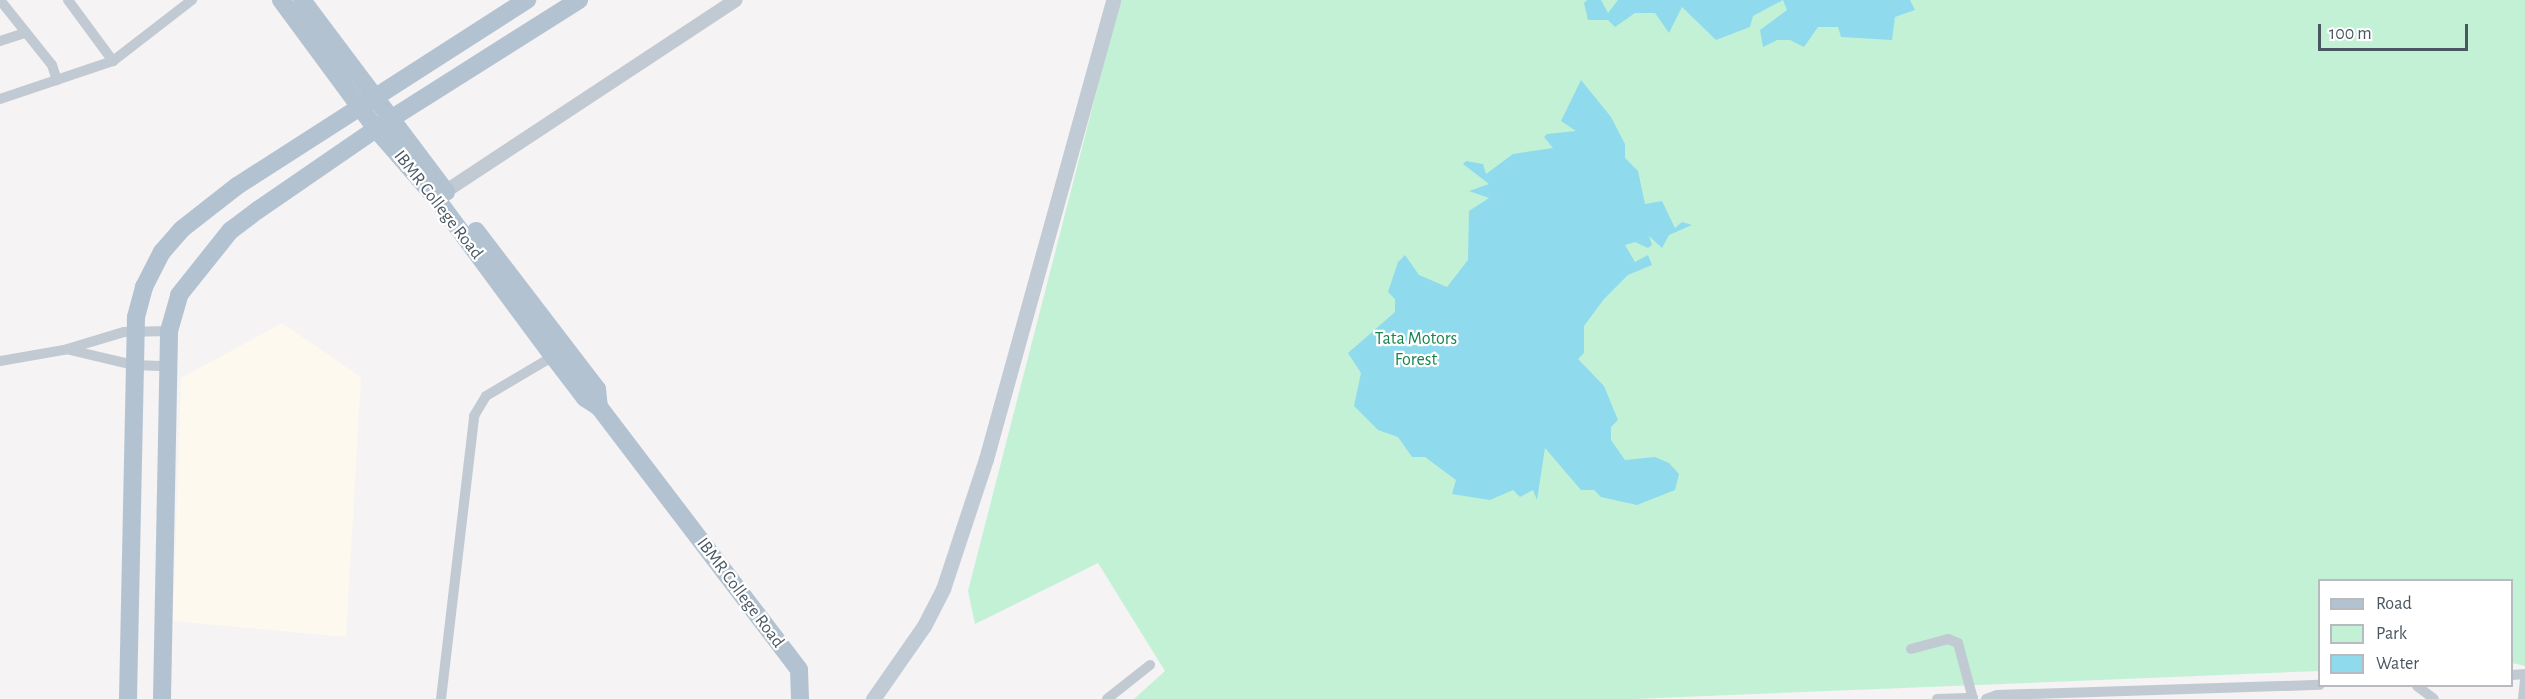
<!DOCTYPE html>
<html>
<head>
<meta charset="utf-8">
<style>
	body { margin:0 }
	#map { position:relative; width:2525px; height:699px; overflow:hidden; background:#f5f3f3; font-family:"Alegreya Sans",sans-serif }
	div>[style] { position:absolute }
	.commercial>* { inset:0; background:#fdf9ef }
	.green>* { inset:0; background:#c3f1d5 }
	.water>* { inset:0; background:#90daee }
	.minor>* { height:10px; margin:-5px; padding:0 5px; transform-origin:5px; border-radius:5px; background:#c1cad2 }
	.tertiary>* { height:14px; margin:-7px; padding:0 7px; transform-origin:7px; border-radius:7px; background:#c1cad2 }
	.secondary>* { height:15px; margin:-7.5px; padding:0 7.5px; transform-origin:7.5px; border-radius:7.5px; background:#c1cbd6 }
	.primary>* { height:18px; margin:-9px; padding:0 9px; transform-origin:9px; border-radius:9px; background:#b3c2d1 }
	span { translate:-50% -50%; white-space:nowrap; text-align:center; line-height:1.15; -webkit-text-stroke:4.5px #fff; paint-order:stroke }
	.street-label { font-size:18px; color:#4a5661 }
	.park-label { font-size:18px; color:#17864f }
	.legend { position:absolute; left:2318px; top:579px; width:195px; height:108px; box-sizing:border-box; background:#fff; border:2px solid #b7bbc0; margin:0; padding:8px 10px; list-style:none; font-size:18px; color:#4a5661 }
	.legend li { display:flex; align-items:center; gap:12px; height:30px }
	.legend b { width:30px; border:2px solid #b7bbc0 }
	.scale { position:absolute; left:2318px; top:24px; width:150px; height:27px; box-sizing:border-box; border:3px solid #4a5661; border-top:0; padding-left:8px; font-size:18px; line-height:21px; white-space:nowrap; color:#4a5661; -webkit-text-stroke:4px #fff; paint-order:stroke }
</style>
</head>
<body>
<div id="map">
	<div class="commercial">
		<i style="clip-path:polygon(282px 323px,361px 377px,346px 637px,173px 621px,181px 378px)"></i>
	</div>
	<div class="green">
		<i style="clip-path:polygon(1120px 0,2525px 0,2525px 666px,2512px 663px,2512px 580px,2320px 580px,2319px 671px,1633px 699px,1134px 699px,1165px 671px,1098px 563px,975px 624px,968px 591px)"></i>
	</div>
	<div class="water">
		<i style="clip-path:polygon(1587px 0,1601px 0,1608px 13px,1618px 0,1783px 0,1753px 16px,1750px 27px,1716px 40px,1682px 7px,1669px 33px,1655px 13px,1635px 13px,1615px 27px,1608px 20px,1588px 20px,1584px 3px)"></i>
		<i style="clip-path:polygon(1783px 0,1910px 0,1915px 10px,1895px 17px,1892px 40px,1841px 37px,1838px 27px,1818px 27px,1804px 47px,1790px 40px,1777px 40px,1763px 47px,1760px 30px,1787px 10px)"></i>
		<i style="clip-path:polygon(1581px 80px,1611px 117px,1625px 144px,1625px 158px,1638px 171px,1645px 204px,1662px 201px,1675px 228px,1682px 222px,1692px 225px,1669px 235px,1662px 248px,1649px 236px,1652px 245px,1648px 248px,1635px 242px,1625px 245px,1635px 262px,1648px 255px,1652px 265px,1628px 275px,1604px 299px,1584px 326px,1584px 353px,1578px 359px,1604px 386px,1618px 420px,1611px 427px,1611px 440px,1625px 460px,1655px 457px,1669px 463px,1679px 474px,1675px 490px,1637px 505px,1601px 497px,1594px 490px,1581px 490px,1545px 448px,1537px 500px,1533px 490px,1520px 497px,1513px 490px,1490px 500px,1452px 494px,1456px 480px,1425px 457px,1412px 457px,1398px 437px,1378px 430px,1354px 406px,1361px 373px,1348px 353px,1395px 312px,1395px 299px,1388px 292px,1398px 262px,1405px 255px,1419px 275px,1447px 287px,1468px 260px,1469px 211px,1489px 198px,1469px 191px,1489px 184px,1463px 164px,1466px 161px,1483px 164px,1486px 174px,1513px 154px,1553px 148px,1544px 137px,1547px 134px,1576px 131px,1561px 121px)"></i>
	</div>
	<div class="minor">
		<i style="left:0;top:0;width:83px;rotate:51.3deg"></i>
		<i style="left:52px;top:65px;width:16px;rotate:72deg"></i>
		<i style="left:68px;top:0;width:76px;rotate:53.6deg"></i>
		<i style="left:0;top:41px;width:26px;rotate:-18deg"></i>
		<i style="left:0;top:99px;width:119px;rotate:-18.6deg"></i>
		<i style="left:113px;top:61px;width:100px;rotate:-37.7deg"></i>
		<i style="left:70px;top:350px;width:66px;rotate:13.2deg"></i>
		<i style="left:134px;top:365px;width:34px;rotate:2deg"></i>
		<i style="left:0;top:361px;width:65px;rotate:-9.8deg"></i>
		<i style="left:64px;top:350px;width:63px;rotate:-16.7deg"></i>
		<i style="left:124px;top:332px;width:45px;rotate:-1.3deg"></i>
		<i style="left:1911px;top:649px;width:38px;rotate:-15deg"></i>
		<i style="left:1948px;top:639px;width:11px;rotate:22deg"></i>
		<i style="left:1958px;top:643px;width:58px;rotate:75deg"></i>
		<i style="left:2512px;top:675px;width:13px;rotate:-4deg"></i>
		<i style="left:2417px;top:686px;width:21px;rotate:37deg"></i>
		<i style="left:441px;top:699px;width:285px;rotate:-83.3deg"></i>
		<i style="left:474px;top:416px;width:23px;rotate:-59deg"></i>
		<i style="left:486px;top:396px;width:82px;rotate:-30.6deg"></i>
		<i style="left:1107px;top:699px;width:55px;rotate:-38.3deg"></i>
		<i style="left:1937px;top:699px;width:36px;rotate:-2deg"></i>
		<i style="left:1986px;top:699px;width:12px;rotate:-20deg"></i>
		<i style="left:1997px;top:695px;width:323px;rotate:-1.8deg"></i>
		<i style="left:2523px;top:699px;width:19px;rotate:-84deg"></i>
	</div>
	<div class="tertiary">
		<i style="left:440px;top:195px;width:354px;rotate:-33.4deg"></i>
	</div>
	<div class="secondary">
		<i style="left:873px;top:699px;width:89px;rotate:-55.1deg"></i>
		<i style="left:924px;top:626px;width:42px;rotate:-62.8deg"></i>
		<i style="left:943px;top:589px;width:137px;rotate:-71.7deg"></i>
		<i style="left:986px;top:459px;width:476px;rotate:-74.5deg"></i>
	</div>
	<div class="primary">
		<i style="left:281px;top:0;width:160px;rotate:53.6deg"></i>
		<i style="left:376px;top:129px;width:91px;rotate:49deg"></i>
		<i style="left:436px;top:198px;width:197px;rotate:53.5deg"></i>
		<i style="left:553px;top:356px;width:53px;rotate:52.7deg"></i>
		<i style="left:585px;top:398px;width:17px;rotate:33deg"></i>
		<i style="left:599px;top:407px;width:330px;rotate:52.7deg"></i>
		<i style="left:799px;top:670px;width:29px;rotate:88deg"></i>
		<i style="left:302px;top:0;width:240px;rotate:53.1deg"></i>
		<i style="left:476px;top:231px;width:199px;rotate:52.6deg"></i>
		<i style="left:597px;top:389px;width:18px;rotate:84deg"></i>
		<i style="left:128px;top:699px;width:382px;rotate:-88.8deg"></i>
		<i style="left:136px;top:317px;width:31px;rotate:-75deg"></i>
		<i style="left:144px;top:287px;width:39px;rotate:-63deg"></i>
		<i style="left:162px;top:252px;width:30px;rotate:-49deg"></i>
		<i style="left:182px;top:229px;width:70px;rotate:-38deg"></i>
		<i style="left:237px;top:186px;width:345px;rotate:-32.7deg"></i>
		<i style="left:162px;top:699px;width:368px;rotate:-88.9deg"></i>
		<i style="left:169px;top:331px;width:37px;rotate:-74deg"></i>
		<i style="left:179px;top:295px;width:82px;rotate:-51.4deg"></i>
		<i style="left:230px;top:231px;width:35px;rotate:-37deg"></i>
		<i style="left:258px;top:210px;width:159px;rotate:-34.5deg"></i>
		<i style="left:389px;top:120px;width:225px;rotate:-32.3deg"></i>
	</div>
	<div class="street-label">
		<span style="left:438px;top:205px;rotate:52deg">IBMR College Road</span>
		<span style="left:740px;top:593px;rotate:53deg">IBMR College Road</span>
	</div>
	<div class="park-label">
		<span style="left:1416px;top:350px">Tata Motors<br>Forest</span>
	</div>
	<ul class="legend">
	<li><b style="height:8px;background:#b3c2d1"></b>Road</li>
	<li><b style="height:16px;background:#c3f1d5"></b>Park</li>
	<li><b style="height:16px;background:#90daee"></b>Water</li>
	</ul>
	<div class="scale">100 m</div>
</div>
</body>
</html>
